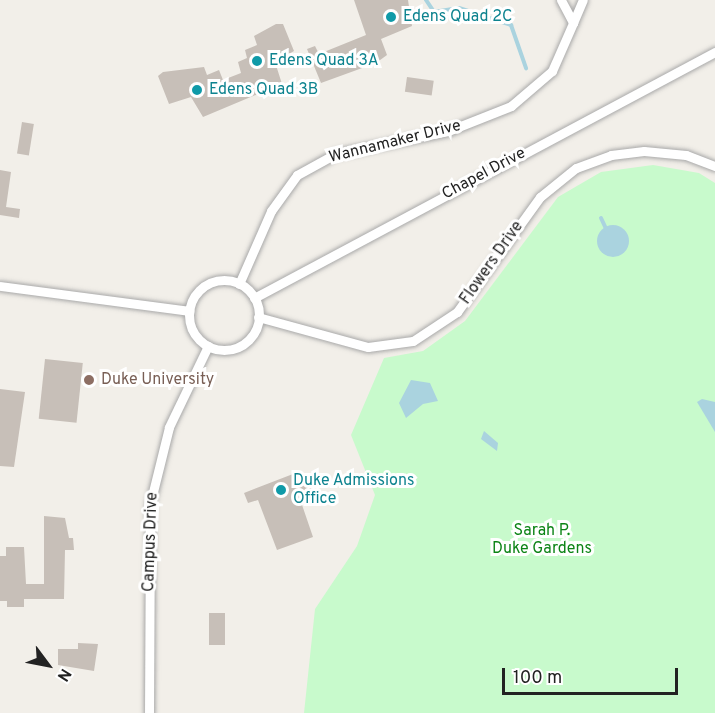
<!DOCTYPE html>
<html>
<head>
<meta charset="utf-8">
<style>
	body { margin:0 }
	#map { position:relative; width:715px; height:713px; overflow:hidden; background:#f2efe9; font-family:Overpass,sans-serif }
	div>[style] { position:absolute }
	.park>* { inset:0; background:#c8facc }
	.water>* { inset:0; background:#aad3df }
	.round { border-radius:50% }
	.stream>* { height:4px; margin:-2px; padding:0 2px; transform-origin:2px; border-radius:2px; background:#aad3df }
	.building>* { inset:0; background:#c7bfb8; transform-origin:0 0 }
	.roads { filter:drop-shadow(0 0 2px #a9a9a9) drop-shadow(0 0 2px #a9a9a9) }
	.street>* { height:9px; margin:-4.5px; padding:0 4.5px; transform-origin:4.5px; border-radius:4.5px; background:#fff }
	.street>.ring { margin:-4.5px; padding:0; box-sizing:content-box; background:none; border:9px solid #fff; border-radius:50% }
	.dots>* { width:16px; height:16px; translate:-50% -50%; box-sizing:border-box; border:3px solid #fff; border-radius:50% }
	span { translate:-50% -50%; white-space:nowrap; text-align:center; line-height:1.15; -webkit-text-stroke:6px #fff; paint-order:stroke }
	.culture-label { font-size:16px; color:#0d838f }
	.left { translate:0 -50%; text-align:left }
	.street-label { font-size:16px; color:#222 }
	.education-label { font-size:16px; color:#785e54 }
	.park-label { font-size:16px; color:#0c8416 }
	.north { position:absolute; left:18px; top:635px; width:60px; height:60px; -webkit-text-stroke:4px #fff; paint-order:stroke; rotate:122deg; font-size:16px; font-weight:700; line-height:24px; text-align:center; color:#222 }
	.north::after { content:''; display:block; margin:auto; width:21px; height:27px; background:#222; clip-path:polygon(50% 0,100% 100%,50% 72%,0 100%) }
	.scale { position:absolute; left:502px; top:668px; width:176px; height:27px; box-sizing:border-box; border:3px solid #222; border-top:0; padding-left:8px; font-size:18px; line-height:21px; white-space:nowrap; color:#222; -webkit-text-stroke:4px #fff; paint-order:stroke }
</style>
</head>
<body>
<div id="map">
	<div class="park">
		<i style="clip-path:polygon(653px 165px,699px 173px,715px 183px,715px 713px,304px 713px,315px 609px,357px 546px,375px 495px,351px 435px,384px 358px,423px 351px,465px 321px,558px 197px,601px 172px)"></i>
	</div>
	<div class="water">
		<i class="round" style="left:597px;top:225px;width:32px;height:32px"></i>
		<i style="clip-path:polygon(411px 380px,430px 383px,438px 401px,423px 404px,406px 418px,399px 403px)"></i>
		<i style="clip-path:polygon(702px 399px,715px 402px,715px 432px,697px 402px)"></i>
		<i style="clip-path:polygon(484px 431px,498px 443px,497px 451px,481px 439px)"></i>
	</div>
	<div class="stream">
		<i style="left:426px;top:0;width:14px;rotate:56deg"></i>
		<i style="left:434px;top:12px;width:25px;rotate:-9deg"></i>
		<i style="left:459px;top:8px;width:55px;rotate:18.1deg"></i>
		<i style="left:511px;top:25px;width:46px;rotate:70.8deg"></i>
		<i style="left:601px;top:218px;width:14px;rotate:65deg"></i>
	</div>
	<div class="building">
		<i style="clip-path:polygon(354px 0,408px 0,412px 26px,381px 39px,387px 55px,376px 63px,321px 83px,307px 49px,315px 46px,319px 54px,366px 35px)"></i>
		<i style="clip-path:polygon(276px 24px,283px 24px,294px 51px,275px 62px,282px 84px,203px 117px,191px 97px,169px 104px,158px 76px,163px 72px,204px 67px,207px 75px,219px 70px,223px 80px,241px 73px,238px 62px,247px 58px,245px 50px,257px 45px,254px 36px)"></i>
		<i style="left:407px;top:77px;width:27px;height:15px;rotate:8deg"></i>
		<i style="left:22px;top:122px;width:12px;height:32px;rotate:9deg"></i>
		<i style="clip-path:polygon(0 170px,11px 172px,6px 207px,20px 209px,19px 218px,0 215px)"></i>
		<i style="left:45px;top:359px;width:38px;height:60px;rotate:6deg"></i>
		<i style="clip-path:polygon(0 389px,25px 392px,14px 467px,0 466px)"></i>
		<i style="clip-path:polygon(293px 474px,296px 483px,307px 479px,313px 494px,300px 499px,313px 537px,277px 550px,258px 500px,248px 503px,244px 493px)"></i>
		<i style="clip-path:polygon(44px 516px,65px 518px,69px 538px,73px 538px,74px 550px,65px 550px,64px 599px,24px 599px,24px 607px,7px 607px,7px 601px,0 601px,0 556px,6px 556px,6px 547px,24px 547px,26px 584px,44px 584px)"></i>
		<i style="left:209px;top:613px;width:16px;height:32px"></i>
		<i style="clip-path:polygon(78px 643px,98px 644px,94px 671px,58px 665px,58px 649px,78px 649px)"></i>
	</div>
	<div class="roads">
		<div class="street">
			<i style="left:561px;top:0;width:26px;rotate:62deg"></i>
			<i style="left:573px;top:23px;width:25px;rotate:-67deg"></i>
			<i class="ring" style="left:189px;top:280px;width:61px;height:61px"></i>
			<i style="left:239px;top:284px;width:80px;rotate:-66.3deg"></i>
			<i style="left:271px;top:211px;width:44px;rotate:-54.2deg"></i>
			<i style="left:297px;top:175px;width:43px;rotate:-28.9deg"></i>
			<i style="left:335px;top:154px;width:115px;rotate:-11.5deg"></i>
			<i style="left:448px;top:131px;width:68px;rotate:-21.6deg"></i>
			<i style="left:511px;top:106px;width:54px;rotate:-40.5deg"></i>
			<i style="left:552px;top:71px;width:52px;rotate:-66.4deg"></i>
			<i style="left:0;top:286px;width:191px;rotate:7.5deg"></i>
			<i style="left:254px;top:298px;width:523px;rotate:-28.09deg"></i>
			<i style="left:258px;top:317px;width:114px;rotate:15.3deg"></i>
			<i style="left:368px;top:347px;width:45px;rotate:-7.6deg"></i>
			<i style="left:413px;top:341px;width:53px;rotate:-33.4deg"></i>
			<i style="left:457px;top:312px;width:142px;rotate:-54.2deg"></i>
			<i style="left:540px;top:197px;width:46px;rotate:-38.9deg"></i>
			<i style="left:576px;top:168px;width:37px;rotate:-20deg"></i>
			<i style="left:611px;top:155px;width:33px;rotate:-7deg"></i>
			<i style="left:644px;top:151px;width:42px;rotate:5.4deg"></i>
			<i style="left:686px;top:155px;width:31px;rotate:21deg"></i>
			<i style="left:149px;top:713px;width:209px;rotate:-89.7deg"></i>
			<i style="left:150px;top:504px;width:79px;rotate:-76.1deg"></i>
			<i style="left:169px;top:427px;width:90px;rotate:-64.3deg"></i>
		</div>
	</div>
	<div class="dots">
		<i style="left:391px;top:17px;background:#0f9aa8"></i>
		<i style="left:257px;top:61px;background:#0f9aa8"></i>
		<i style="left:197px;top:90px;background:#0f9aa8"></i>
		<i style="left:89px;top:380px;background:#8d6e63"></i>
		<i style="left:281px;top:490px;background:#0f9aa8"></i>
	</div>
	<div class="culture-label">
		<span class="left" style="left:403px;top:17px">Edens Quad 2C</span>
		<span class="left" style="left:269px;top:61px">Edens Quad 3A</span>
		<span class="left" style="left:209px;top:90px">Edens Quad 3B</span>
		<span class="left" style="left:293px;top:490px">Duke Admissions<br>Office</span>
	</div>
	<div class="street-label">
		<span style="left:395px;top:142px;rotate:-14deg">Wannamaker Drive</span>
		<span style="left:484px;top:174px;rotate:-28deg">Chapel Drive</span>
		<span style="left:492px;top:263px;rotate:-55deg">Flowers Drive</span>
		<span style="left:151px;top:542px;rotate:-88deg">Campus Drive</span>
	</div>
	<div class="education-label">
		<span class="left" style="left:101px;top:380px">Duke University</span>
	</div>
	<div class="park-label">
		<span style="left:542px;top:540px">Sarah P.<br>Duke Gardens</span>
	</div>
	<div class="north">N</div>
	<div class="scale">100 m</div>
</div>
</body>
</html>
